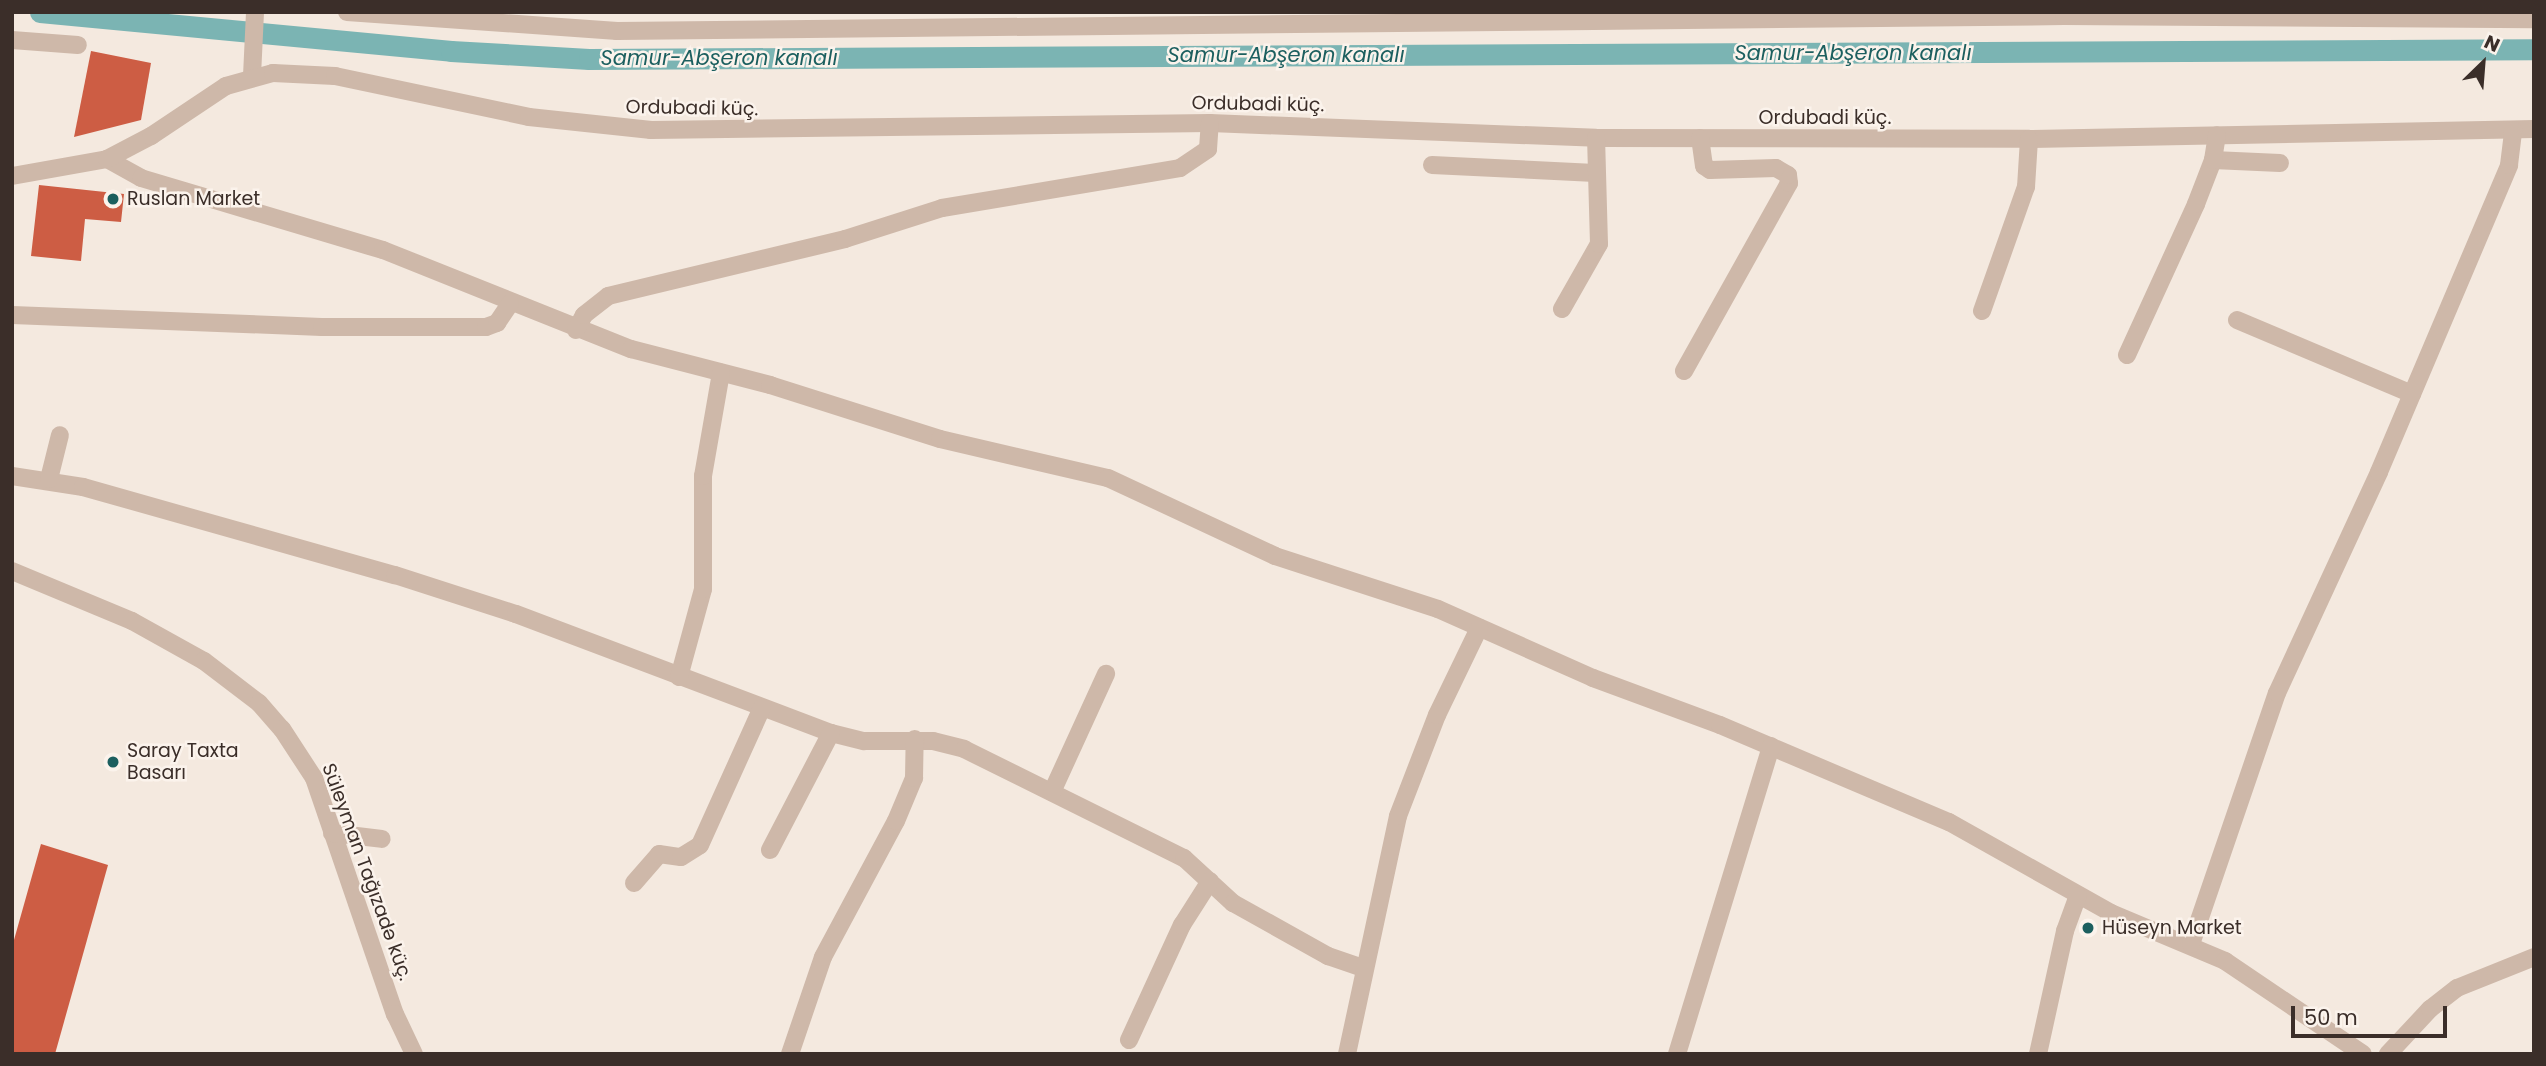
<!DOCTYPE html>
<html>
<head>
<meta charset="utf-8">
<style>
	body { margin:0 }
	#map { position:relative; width:2546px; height:1066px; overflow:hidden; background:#f4e9df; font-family:Poppins,sans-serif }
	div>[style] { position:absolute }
	.canal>* { height:21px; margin:-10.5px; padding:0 10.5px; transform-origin:10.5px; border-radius:10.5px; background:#7bb4b3 }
	.building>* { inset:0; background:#cd5d44 }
	.minor>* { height:18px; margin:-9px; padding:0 9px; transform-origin:9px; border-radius:9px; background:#ceb8a9 }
	.dots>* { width:19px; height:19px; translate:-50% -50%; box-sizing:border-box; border:4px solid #fbf3ec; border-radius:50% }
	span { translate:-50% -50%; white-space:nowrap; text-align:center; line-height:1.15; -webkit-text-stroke:5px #fbf3ec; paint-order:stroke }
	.street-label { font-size:19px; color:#3b2e29 }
	.poi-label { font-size:19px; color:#3b2e29 }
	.left { translate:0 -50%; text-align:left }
	.water-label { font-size:21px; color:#1c5f5f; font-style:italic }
	.frame { position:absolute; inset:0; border:14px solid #3b2e29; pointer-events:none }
	.north { position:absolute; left:2448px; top:28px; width:70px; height:70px; -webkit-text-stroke:5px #fbf3ec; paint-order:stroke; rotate:25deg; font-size:19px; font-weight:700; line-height:28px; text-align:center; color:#3b2e29 }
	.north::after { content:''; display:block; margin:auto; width:24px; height:32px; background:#3b2e29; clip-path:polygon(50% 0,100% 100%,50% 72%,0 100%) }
	.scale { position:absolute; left:2291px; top:1006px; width:156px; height:32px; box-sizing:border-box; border:4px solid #3b2e29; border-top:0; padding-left:9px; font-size:21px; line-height:24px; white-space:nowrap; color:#3b2e29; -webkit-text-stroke:5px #fbf3ec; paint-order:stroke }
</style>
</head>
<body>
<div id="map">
	<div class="canal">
		<i style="left:40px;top:12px;width:413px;rotate:5.4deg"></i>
		<i style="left:451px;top:51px;width:138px;rotate:3.3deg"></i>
		<i style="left:589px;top:59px;width:1945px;rotate:-0.29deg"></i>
	</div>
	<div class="building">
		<i style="clip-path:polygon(91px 51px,151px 63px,141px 120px,74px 137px)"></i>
		<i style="clip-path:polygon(39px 185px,124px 194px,121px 222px,85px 219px,81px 261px,31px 256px)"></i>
		<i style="clip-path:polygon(41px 844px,108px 865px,55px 1054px,12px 1054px,12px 947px)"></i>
	</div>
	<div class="minor">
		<i style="left:347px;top:12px;width:271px;rotate:4deg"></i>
		<i style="left:617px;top:31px;width:1447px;rotate:-0.59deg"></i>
		<i style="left:2064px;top:16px;width:470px;rotate:0.4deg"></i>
		<i style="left:12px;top:40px;width:66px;rotate:4.3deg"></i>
		<i style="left:252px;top:76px;width:64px;rotate:-87.3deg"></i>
		<i style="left:107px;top:159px;width:39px;rotate:29deg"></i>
		<i style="left:141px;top:178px;width:252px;rotate:16.6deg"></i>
		<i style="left:383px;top:250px;width:267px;rotate:21.8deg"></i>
		<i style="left:631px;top:349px;width:144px;rotate:14.5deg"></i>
		<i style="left:770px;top:385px;width:178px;rotate:17.6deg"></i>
		<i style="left:940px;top:439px;width:172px;rotate:13.1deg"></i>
		<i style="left:1108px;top:478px;width:184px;rotate:25deg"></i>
		<i style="left:1275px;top:556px;width:171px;rotate:18deg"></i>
		<i style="left:1438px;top:609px;width:170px;rotate:24deg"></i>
		<i style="left:1593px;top:678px;width:135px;rotate:20.3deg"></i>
		<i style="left:1720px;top:725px;width:249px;rotate:23deg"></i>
		<i style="left:1949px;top:822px;width:186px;rotate:29.3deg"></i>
		<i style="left:2111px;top:913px;width:124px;rotate:22.8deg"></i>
		<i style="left:2225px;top:961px;width:166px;rotate:34deg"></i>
		<i style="left:2213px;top:160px;width:67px;rotate:2.6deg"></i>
		<i style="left:1432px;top:165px;width:163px;rotate:2.8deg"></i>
		<i style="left:12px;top:176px;width:97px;rotate:-10.1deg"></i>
		<i style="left:107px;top:159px;width:50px;rotate:-27.6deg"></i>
		<i style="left:151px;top:136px;width:90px;rotate:-33.7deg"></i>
		<i style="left:226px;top:86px;width:49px;rotate:-15.5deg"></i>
		<i style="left:273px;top:73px;width:62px;rotate:2.8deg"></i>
		<i style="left:335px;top:76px;width:198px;rotate:11.9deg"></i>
		<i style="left:529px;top:117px;width:123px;rotate:6.1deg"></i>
		<i style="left:651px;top:130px;width:559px;rotate:-0.72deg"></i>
		<i style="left:1210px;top:123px;width:386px;rotate:2.2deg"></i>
		<i style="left:1596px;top:138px;width:433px;rotate:0.1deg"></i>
		<i style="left:2029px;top:139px;width:505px;rotate:-1.13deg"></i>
		<i style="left:1562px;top:309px;width:75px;rotate:-60.4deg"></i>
		<i style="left:1599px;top:244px;width:106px;rotate:-91.6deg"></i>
		<i style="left:1982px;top:311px;width:132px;rotate:-70.5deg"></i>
		<i style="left:2026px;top:187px;width:48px;rotate:-86.4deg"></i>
		<i style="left:12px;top:315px;width:310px;rotate:2.2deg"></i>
		<i style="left:322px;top:327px;width:164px"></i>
		<i style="left:486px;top:327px;width:12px;rotate:-20deg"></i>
		<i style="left:497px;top:323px;width:23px;rotate:-56deg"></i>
		<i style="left:2237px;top:320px;width:190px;rotate:22.9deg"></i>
		<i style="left:576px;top:330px;width:17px;rotate:-62deg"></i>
		<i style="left:584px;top:315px;width:31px;rotate:-38deg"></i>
		<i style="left:608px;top:296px;width:244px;rotate:-13.5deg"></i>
		<i style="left:845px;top:239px;width:102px;rotate:-17.7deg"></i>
		<i style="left:942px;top:208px;width:241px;rotate:-9.5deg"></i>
		<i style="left:1180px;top:168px;width:34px;rotate:-34deg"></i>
		<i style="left:1208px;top:149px;width:26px;rotate:-86deg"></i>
		<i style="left:2127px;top:355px;width:166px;rotate:-65.4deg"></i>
		<i style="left:2196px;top:204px;width:47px;rotate:-68.9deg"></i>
		<i style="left:2213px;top:160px;width:25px;rotate:-81deg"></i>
		<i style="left:1684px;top:371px;width:215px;rotate:-60.8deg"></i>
		<i style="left:1789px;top:183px;width:8px;rotate:-97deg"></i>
		<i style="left:1788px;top:175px;width:14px;rotate:-150deg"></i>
		<i style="left:1776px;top:168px;width:66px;rotate:178.3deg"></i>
		<i style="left:1710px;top:170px;width:7px;rotate:-146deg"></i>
		<i style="left:1704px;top:166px;width:28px;rotate:-98deg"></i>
		<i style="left:12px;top:476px;width:72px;rotate:8.8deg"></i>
		<i style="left:83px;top:487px;width:324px;rotate:15.8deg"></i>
		<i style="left:395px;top:575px;width:127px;rotate:17.9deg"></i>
		<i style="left:516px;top:614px;width:337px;rotate:20.7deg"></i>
		<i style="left:831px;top:733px;width:34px;rotate:14deg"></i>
		<i style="left:864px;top:741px;width:69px"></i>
		<i style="left:933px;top:741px;width:32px;rotate:14deg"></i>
		<i style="left:964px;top:749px;width:246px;rotate:26.4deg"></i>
		<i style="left:1184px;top:858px;width:67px;rotate:42.6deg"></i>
		<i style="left:1233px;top:903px;width:109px;rotate:29.2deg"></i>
		<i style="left:1328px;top:956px;width:37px;rotate:19deg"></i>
		<i style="left:49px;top:479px;width:45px;rotate:-76deg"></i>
		<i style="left:12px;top:571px;width:130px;rotate:22.6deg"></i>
		<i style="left:132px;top:621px;width:82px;rotate:29.1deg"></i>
		<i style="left:204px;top:661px;width:69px;rotate:37.4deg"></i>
		<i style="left:259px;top:703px;width:35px;rotate:49deg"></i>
		<i style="left:282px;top:729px;width:59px;rotate:56.9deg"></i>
		<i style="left:314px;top:778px;width:250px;rotate:71.1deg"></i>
		<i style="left:395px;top:1014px;width:44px;rotate:64.6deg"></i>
		<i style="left:679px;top:677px;width:91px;rotate:-74.7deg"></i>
		<i style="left:703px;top:589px;width:113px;rotate:-90deg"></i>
		<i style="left:703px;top:476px;width:105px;rotate:-80.1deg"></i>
		<i style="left:1052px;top:792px;width:130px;rotate:-65.4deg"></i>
		<i style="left:332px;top:833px;width:50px;rotate:6.8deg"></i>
		<i style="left:770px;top:850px;width:132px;rotate:-62.5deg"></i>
		<i style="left:634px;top:883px;width:38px;rotate:-49deg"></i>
		<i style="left:659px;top:854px;width:22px;rotate:8deg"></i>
		<i style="left:681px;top:857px;width:22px;rotate:-32deg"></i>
		<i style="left:700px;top:845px;width:150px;rotate:-65.7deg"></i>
		<i style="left:2191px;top:944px;width:265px;rotate:-71.1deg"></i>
		<i style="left:2277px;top:693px;width:243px;rotate:-65.2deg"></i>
		<i style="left:2379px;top:472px;width:333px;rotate:-67deg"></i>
		<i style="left:2509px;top:165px;width:35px;rotate:-83deg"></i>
		<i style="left:1129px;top:1040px;width:127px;rotate:-65.3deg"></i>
		<i style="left:1182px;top:925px;width:52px;rotate:-57.5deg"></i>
		<i style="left:790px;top:1054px;width:102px;rotate:-71.2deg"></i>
		<i style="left:823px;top:957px;width:154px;rotate:-61.8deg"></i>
		<i style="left:896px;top:821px;width:47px;rotate:-67.3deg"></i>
		<i style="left:914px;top:778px;width:39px;rotate:-89deg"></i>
		<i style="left:1347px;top:1054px;width:243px;rotate:-77.9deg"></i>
		<i style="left:1398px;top:816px;width:108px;rotate:-68.9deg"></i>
		<i style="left:1437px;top:715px;width:97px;rotate:-64.2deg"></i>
		<i style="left:1677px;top:1054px;width:322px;rotate:-73deg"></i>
		<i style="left:2038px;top:1054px;width:126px;rotate:-77.6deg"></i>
		<i style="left:2065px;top:931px;width:37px;rotate:-70deg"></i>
		<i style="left:2388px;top:1054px;width:62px;rotate:-47deg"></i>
		<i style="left:2430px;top:1009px;width:34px;rotate:-38deg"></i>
		<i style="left:2457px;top:988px;width:83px;rotate:-21.9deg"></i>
	</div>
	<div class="dots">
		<i style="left:113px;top:199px;background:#1c5f5f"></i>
		<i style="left:113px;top:762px;background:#1c5f5f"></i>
		<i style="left:2088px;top:928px;background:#1c5f5f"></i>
	</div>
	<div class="street-label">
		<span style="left:1258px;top:104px;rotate:1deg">Ordubadi küç.</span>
		<span style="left:692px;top:108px;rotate:1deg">Ordubadi küç.</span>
		<span style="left:1825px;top:118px">Ordubadi küç.</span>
		<span style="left:367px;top:872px;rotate:70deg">Süleyman Tağızadə küç.</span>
	</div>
	<div class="poi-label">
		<span class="left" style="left:127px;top:199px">Ruslan Market</span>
		<span class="left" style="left:127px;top:762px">Saray Taxta<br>Basarı</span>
		<span class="left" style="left:2102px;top:928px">Hüseyn Market</span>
	</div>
	<div class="water-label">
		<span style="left:1853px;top:53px">Samur-Abşeron kanalı</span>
		<span style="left:1286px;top:55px">Samur-Abşeron kanalı</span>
		<span style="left:719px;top:58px">Samur-Abşeron kanalı</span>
	</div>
	<div class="frame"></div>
	<div class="north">N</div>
	<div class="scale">50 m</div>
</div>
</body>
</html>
